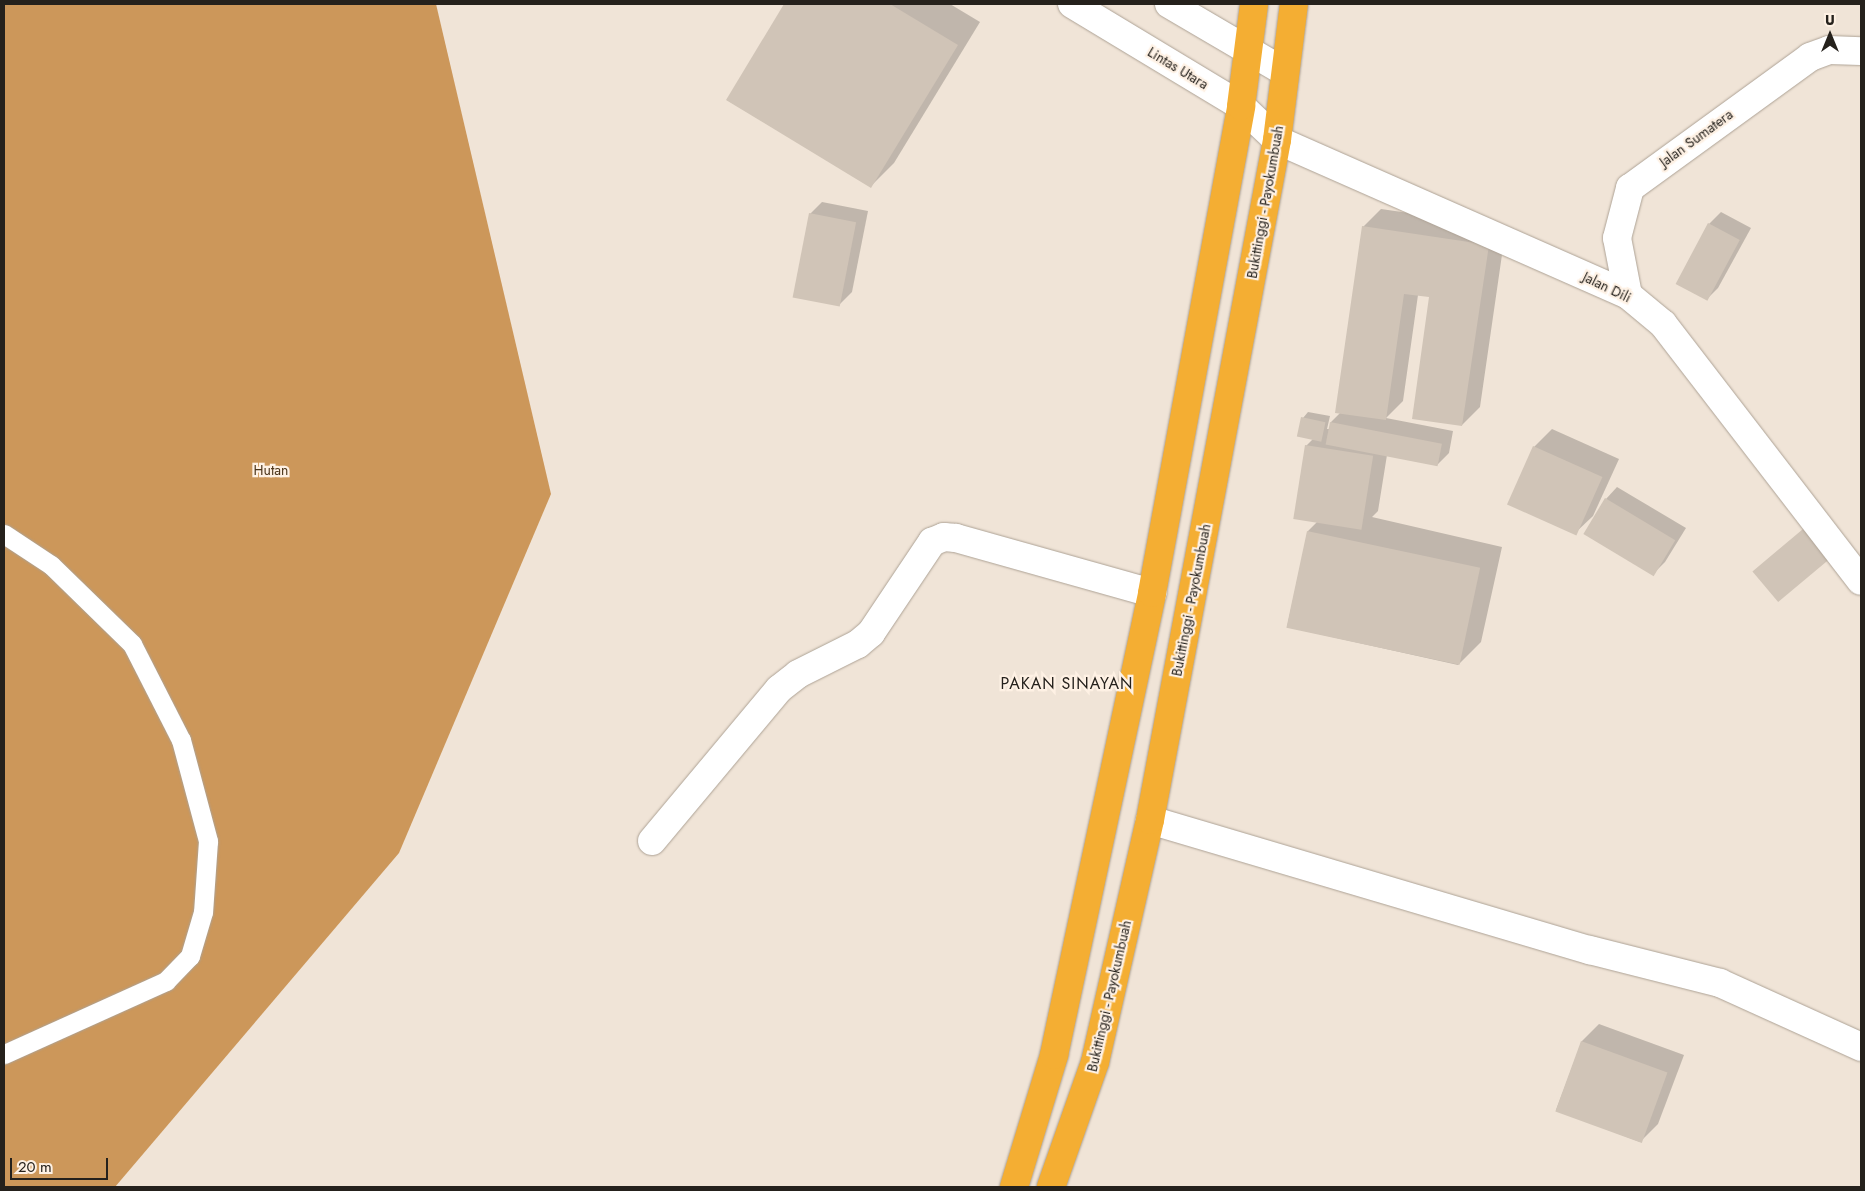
<!DOCTYPE html>
<html>
<head>
<meta charset="utf-8">
<style>
	body { margin:0 }
	#map { position:relative; width:1865px; height:1191px; overflow:hidden; background:#f0e4d7; font-family:Jost,sans-serif }
	div>[style] { position:absolute }
	.forest>* { inset:0; background:#cc975a }
	.shadow>* { inset:0; background:#0003 }
	.building>* { inset:0; background:#d0c4b7; transform-origin:0 0 }
	.roads { filter:drop-shadow(0 0 1px #ada295) drop-shadow(0 0 1px #ada295) }
	.service>* { height:19px; margin:-9.5px; padding:0 9.5px; transform-origin:9.5px; border-radius:9.5px; background:#fff }
	.minor>* { height:28px; margin:-14px; padding:0 14px; transform-origin:14px; border-radius:14px; background:#fff }
	.tertiary>* { height:28px; margin:-14px; padding:0 14px; transform-origin:14px; border-radius:14px; background:#fff }
	.trunk>* { height:28px; margin:-14px; padding:0 14px; transform-origin:14px; border-radius:14px; background:#f4ae33 }
	span { translate:-50% -50%; white-space:nowrap; text-align:center; line-height:1.15; -webkit-text-stroke:4.5px #fef1e4; paint-order:stroke }
	.street-label { font-size:14px; color:#25211c }
	.park-label { font-size:14px; color:#4b3419 }
	.quarter-label { font-size:16px; color:#25211c; letter-spacing:1px }
	.frame { position:absolute; inset:0; border:5px solid #25211c; pointer-events:none }
	.north { position:absolute; left:1805px; top:10px; width:50px; height:50px; -webkit-text-stroke:4px #fef1e4; paint-order:stroke; rotate:0deg; font-size:14px; font-weight:700; line-height:20px; text-align:center; color:#25211c }
	.north::after { content:''; display:block; margin:auto; width:18px; height:22px; background:#25211c; clip-path:polygon(50% 0,100% 100%,50% 72%,0 100%) }
	.scale { position:absolute; left:10px; top:1158px; width:98px; height:22px; box-sizing:border-box; border:2px solid #25211c; border-top:0; padding-left:6px; font-size:15px; line-height:18px; white-space:nowrap; color:#25211c; -webkit-text-stroke:4px #fef1e4; paint-order:stroke }
</style>
</head>
<body>
<div id="map">
	<div class="forest">
		<i style="clip-path:polygon(4px 4px,436px 4px,551px 494px,399px 853px,115px 1187px,4px 1187px)"></i>
	</div>
	<div class="shadow">
		<i style="clip-path:polygon(786px 4px,950px 4px,980px 22px,894px 163px,871px 186px,727px 100px)"></i>
		<i style="clip-path:polygon(822px 202px,868px 211px,852px 292px,840px 304px,810px 214px)"></i>
		<i style="clip-path:polygon(1381px 209px,1506px 227px,1480px 407px,1462px 425px,1430px 296px,1418px 295px,1403px 401px,1386px 418px,1453px 431px,1449px 453px,1437px 465px,1387px 455px,1378px 511px,1372px 517px,1502px 547px,1481px 642px,1458px 665px,1287px 627px,1308px 531px,1317px 522px,1306px 446px,1314px 438px,1303px 418px,1308px 412px,1330px 416px,1327px 429px,1330px 429px,1331px 422px,1340px 413px,1363px 227px)"></i>
		<i style="clip-path:polygon(1721px 212px,1751px 228px,1718px 288px,1706px 300px,1709px 224px)"></i>
		<i style="clip-path:polygon(1552px 429px,1619px 459px,1593px 516px,1575px 533px,1534px 447px)"></i>
		<i style="clip-path:polygon(1617px 487px,1686px 528px,1665px 562px,1653px 574px,1606px 499px)"></i>
		<i style="clip-path:polygon(1599px 1024px,1684px 1055px,1658px 1124px,1640px 1142px,1556px 1110px,1582px 1041px)"></i>
	</div>
	<div class="building">
		<i style="clip-path:polygon(784px 4px,890px 4px,958px 45px,871px 188px,726px 100px)"></i>
		<i style="left:809px;top:213px;width:48px;height:86px;rotate:11deg"></i>
		<i style="left:1708px;top:223px;width:36px;height:69px;rotate:28deg"></i>
		<i style="clip-path:polygon(1362px 226px,1489px 245px,1462px 426px,1412px 419px,1429px 297px,1404px 294px,1386px 420px,1335px 413px)"></i>
		<i style="left:1301px;top:417px;width:25px;height:20px;rotate:12deg"></i>
		<i style="left:1330px;top:422px;width:114px;height:23px;rotate:11deg"></i>
		<i style="left:1305px;top:445px;width:69px;height:75px;rotate:9deg"></i>
		<i style="left:1533px;top:446px;width:76px;height:64px;rotate:24deg"></i>
		<i style="left:1605px;top:498px;width:82px;height:42px;rotate:31deg"></i>
		<i style="left:1803px;top:529px;width:40px;height:66px;rotate:50deg"></i>
		<i style="left:1307px;top:531px;width:177px;height:99px;rotate:12deg"></i>
		<i style="left:1581px;top:1041px;width:92px;height:75px;rotate:20deg"></i>
	</div>
	<div class="roads">
		<div class="service">
			<i style="left:4px;top:534px;width:56px;rotate:33.4deg"></i>
			<i style="left:51px;top:565px;width:113px;rotate:44.3deg"></i>
			<i style="left:132px;top:644px;width:108px;rotate:63deg"></i>
			<i style="left:181px;top:740px;width:105px;rotate:75deg"></i>
			<i style="left:208px;top:841px;width:71px;rotate:94deg"></i>
			<i style="left:203px;top:912px;width:46px;rotate:106.5deg"></i>
			<i style="left:190px;top:956px;width:35px;rotate:134deg"></i>
			<i style="left:166px;top:981px;width:178px;rotate:155.7deg"></i>
		</div>
		<div class="minor">
			<i style="left:1277px;top:140px;width:384px;rotate:23.8deg"></i>
			<i style="left:1628px;top:295px;width:45px;rotate:39.6deg"></i>
			<i style="left:1663px;top:324px;width:324px;rotate:52.4deg"></i>
			<i style="left:1628px;top:295px;width:58px;rotate:-100.9deg"></i>
			<i style="left:1617px;top:238px;width:52px;rotate:-75.4deg"></i>
			<i style="left:1630px;top:188px;width:223px;rotate:-36deg"></i>
			<i style="left:1810px;top:57px;width:20px;rotate:-20deg"></i>
			<i style="left:1829px;top:50px;width:32px;rotate:2deg"></i>
			<i style="left:1150px;top:820px;width:459px;rotate:16.5deg"></i>
			<i style="left:1590px;top:950px;width:134px;rotate:14.2deg"></i>
			<i style="left:1720px;top:983px;width:155px;rotate:24.4deg"></i>
			<i style="left:652px;top:841px;width:198px;rotate:-50.1deg"></i>
			<i style="left:779px;top:689px;width:24px;rotate:-38deg"></i>
			<i style="left:798px;top:674px;width:67px;rotate:-26.6deg"></i>
			<i style="left:858px;top:644px;width:17px;rotate:-40deg"></i>
			<i style="left:871px;top:633px;width:110px;rotate:-56.2deg"></i>
			<i style="left:932px;top:542px;width:13px;rotate:-23deg"></i>
			<i style="left:944px;top:537px;width:12px;rotate:5deg"></i>
			<i style="left:956px;top:538px;width:204px;rotate:15.7deg"></i>
		</div>
		<div class="tertiary">
			<i style="left:1072px;top:4px;width:197px;rotate:31.1deg"></i>
			<i style="left:1241px;top:106px;width:50px;rotate:43.4deg"></i>
			<i style="left:1169px;top:4px;width:132px;rotate:30.4deg"></i>
		</div>
		<div class="trunk">
			<i style="left:1014px;top:1187px;width:138px;rotate:-73.1deg"></i>
			<i style="left:1054px;top:1055px;width:472px;rotate:-78deg"></i>
			<i style="left:1152px;top:593px;width:495px;rotate:-79.6deg"></i>
			<i style="left:1241px;top:106px;width:103px;rotate:-82.7deg"></i>
			<i style="left:1051px;top:1187px;width:133px;rotate:-70.6deg"></i>
			<i style="left:1095px;top:1062px;width:248px;rotate:-77.2deg"></i>
			<i style="left:1150px;top:820px;width:692px;rotate:-79.42deg"></i>
			<i style="left:1277px;top:140px;width:137px;rotate:-82.9deg"></i>
		</div>
	</div>
	<div class="street-label">
		<span style="left:1178px;top:68px;rotate:31deg">Lintas Utara</span>
		<span style="left:1696px;top:138px;rotate:-36deg">Jalan Sumatera</span>
		<span style="left:1265px;top:202px;rotate:-80deg">Bukittinggi - Payokumbuah</span>
		<span style="left:1607px;top:287px;rotate:26deg">Jalan Dili</span>
		<span style="left:1191px;top:600px;rotate:-79deg">Bukittinggi - Payokumbuah</span>
		<span style="left:1109px;top:996px;rotate:-77deg">Bukittinggi - Payokumbuah</span>
	</div>
	<div class="park-label">
		<span style="left:271px;top:470px">Hutan</span>
	</div>
	<div class="quarter-label">
		<span style="left:1067px;top:684px">PAKAN SINAYAN</span>
	</div>
	<div class="frame"></div>
	<div class="north">U</div>
	<div class="scale">20 m</div>
</div>
</body>
</html>
